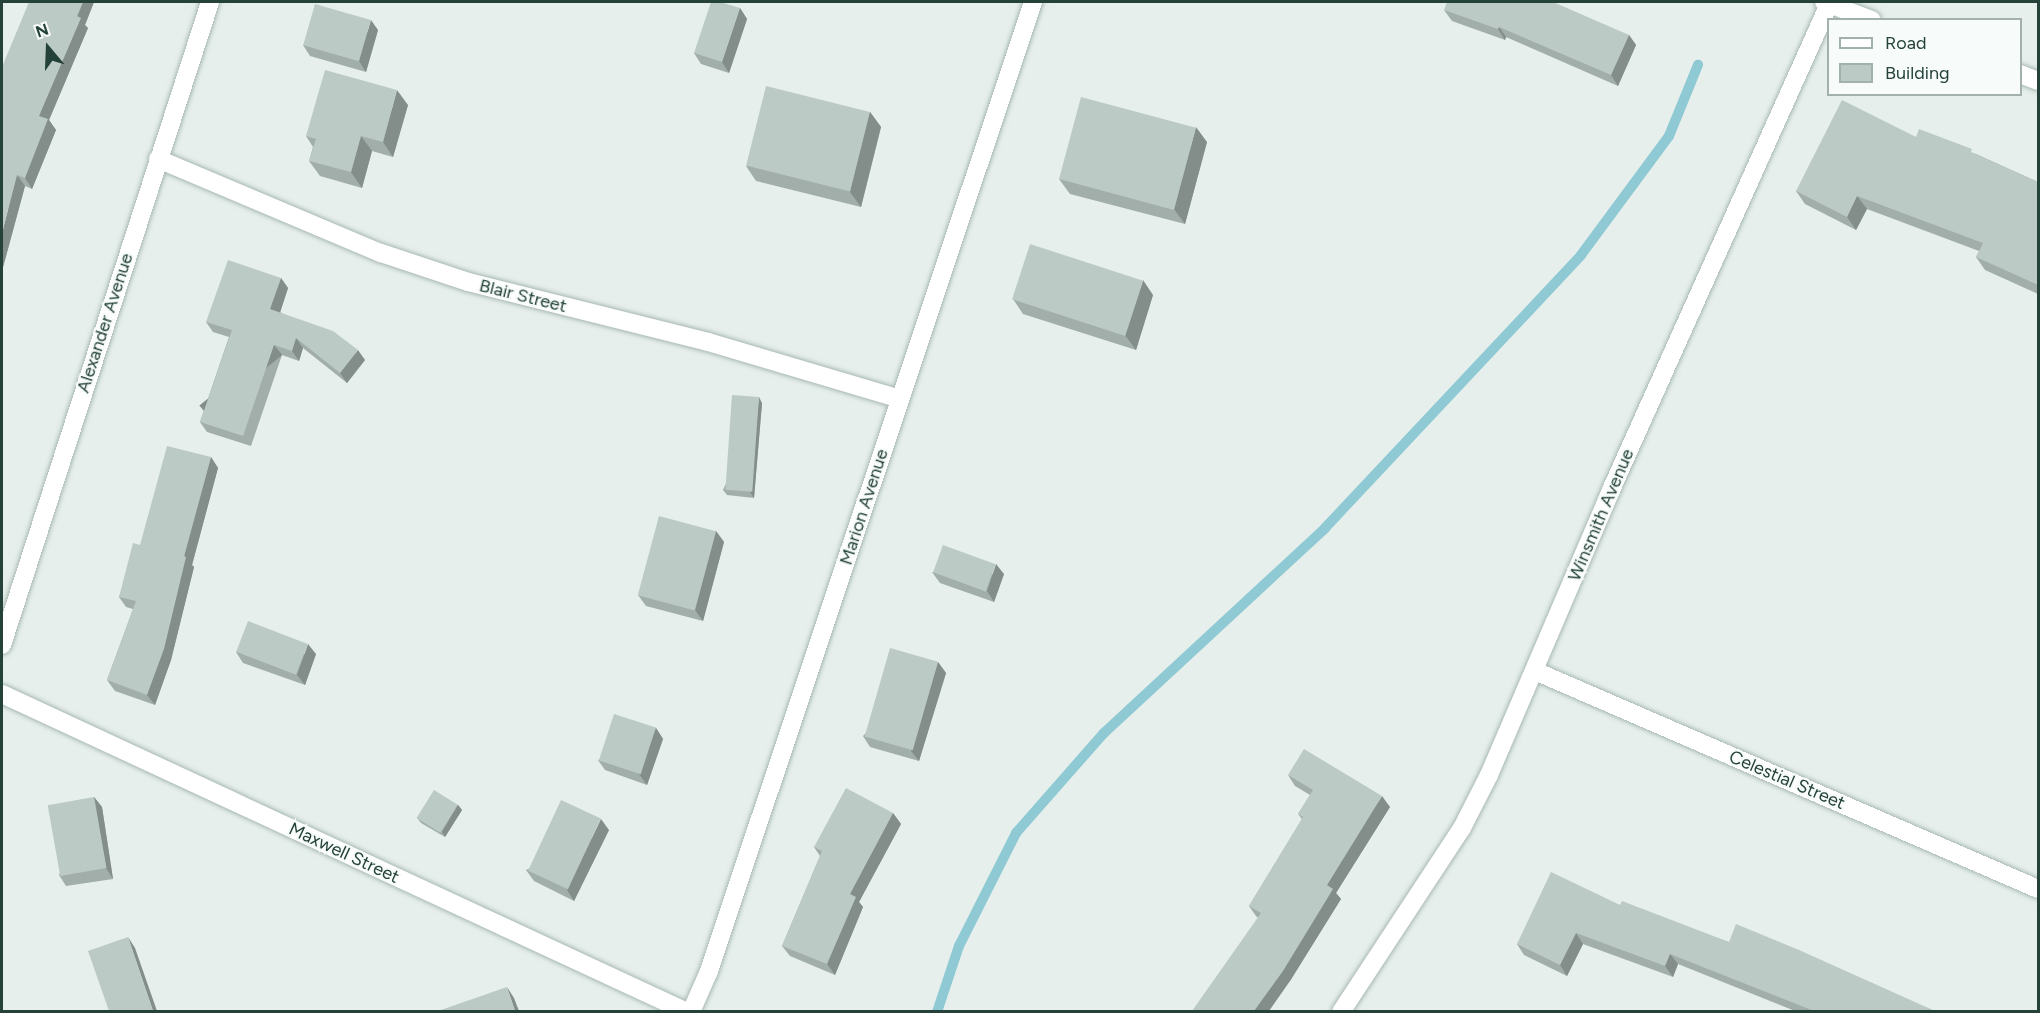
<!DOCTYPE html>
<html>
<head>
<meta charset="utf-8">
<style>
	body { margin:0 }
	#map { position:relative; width:2040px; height:1013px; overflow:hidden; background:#e6efeb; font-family:Figtree,sans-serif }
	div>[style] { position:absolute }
	.stream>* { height:10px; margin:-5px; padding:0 5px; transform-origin:5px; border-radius:5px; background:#8ec9d4 }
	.roads { filter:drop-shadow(0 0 2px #a8b8b2) drop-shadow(0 0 2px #a8b8b2) }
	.minor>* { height:18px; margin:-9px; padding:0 9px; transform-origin:9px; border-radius:9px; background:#fff }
	.wall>* { inset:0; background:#a1aea9 }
	.shaded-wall>* { inset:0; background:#838d89; transform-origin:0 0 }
	.building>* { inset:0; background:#bbcac4; transform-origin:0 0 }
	span { translate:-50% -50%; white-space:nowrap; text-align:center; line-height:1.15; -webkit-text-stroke:4.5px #f7fbf9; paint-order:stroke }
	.street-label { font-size:18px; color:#24423a }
	.frame { position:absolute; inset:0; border:3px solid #24423a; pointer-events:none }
	.legend { position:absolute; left:1827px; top:18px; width:195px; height:78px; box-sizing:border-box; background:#f7fbf9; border:2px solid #a3b1ad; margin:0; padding:8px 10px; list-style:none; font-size:18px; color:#24423a }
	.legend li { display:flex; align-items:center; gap:12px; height:30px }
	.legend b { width:30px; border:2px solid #a3b1ad }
	.north { position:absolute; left:18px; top:18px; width:60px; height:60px; -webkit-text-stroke:4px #f7fbf9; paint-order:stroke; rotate:341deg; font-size:16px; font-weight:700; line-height:24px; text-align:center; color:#24423a }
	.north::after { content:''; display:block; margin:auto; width:21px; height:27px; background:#24423a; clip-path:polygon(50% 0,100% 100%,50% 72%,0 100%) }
</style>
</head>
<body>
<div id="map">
	<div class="stream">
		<i style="left:937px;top:1012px;width:70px;rotate:-71.6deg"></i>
		<i style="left:959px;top:946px;width:127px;rotate:-63.2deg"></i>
		<i style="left:1016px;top:833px;width:133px;rotate:-48.7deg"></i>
		<i style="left:1104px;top:733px;width:301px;rotate:-42.8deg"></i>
		<i style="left:1325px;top:528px;width:374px;rotate:-46.8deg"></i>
		<i style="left:1581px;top:255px;width:148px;rotate:-53.5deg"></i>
		<i style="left:1669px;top:136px;width:77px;rotate:-67.8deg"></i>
	</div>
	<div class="roads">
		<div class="minor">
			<i style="left:1824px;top:2px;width:51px;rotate:20.6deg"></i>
			<i style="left:2020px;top:74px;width:19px;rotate:21deg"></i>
			<i style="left:158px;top:159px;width:242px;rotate:22.9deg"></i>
			<i style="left:381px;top:253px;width:92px;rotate:18.4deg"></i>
			<i style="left:468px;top:282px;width:247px;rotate:14deg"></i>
			<i style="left:708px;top:342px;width:200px;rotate:16.5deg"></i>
			<i style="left:2px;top:645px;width:676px;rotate:-72.07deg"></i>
			<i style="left:1535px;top:671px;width:548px;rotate:23.43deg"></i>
			<i style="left:2px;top:694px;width:755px;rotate:24.9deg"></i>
			<i style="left:691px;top:1012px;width:45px;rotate:-66.3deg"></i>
			<i style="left:709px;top:971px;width:1022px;rotate:-71.51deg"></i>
			<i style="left:1341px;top:1012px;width:220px;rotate:-56.7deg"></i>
			<i style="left:1462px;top:828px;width:59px;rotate:-63deg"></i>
			<i style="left:1489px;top:775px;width:310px;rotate:-66.8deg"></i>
			<i style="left:1611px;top:490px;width:535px;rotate:-65.83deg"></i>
		</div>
	</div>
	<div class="wall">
		<i style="clip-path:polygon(29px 2px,94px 2px,85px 25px,88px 28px,49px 120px,56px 130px,32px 189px,25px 186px,2px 271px)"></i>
		<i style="clip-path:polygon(740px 8px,747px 19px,729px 73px,701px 64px,694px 53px)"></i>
		<i style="clip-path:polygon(1444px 10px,1629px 35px,1636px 45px,1618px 86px,1506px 37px,1505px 40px,1452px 21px)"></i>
		<i style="clip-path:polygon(378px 30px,366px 72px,310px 56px,303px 45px)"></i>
		<i style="clip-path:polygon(408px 105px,393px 157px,372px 151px,362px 188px,320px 176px,309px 161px,313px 147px,306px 136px)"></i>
		<i style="clip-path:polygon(870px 112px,881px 127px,861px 207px,756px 181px,746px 166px)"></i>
		<i style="clip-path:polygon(1916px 137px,1976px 154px,2038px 182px,2038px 294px,1985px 270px,1976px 257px,1979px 251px,1867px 209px,1856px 230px,1805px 204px,1796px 191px)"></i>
		<i style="clip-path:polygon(1207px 142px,1185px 224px,1070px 194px,1059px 179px)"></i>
		<i style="clip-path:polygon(281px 278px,288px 288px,280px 312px,365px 360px,347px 383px,303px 348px,299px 361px,282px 355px,251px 446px,207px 432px,200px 422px,229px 337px,213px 332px,206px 322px)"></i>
		<i style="clip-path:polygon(1153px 295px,1136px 350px,1023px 314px,1013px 299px)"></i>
		<i style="clip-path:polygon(762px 403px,754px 498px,727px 495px,723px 490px)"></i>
		<i style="clip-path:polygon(211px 457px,218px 468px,192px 565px,194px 567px,171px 660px,155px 705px,115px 691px,107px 680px,133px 609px,126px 607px,119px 597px,140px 545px)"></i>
		<i style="clip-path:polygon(716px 531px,724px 542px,703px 621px,646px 606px,638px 595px)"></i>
		<i style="clip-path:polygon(932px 572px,1004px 574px,994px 602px,940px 583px)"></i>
		<i style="clip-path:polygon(236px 652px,316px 654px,305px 685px,243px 663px)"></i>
		<i style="clip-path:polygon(938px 662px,946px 673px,919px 761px,870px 747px,863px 736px)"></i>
		<i style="clip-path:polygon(656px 728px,663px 739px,647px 785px,605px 770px,598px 760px)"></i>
		<i style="clip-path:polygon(1288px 775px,1390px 807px,1336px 893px,1341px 899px,1290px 981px,1258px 918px,1256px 916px,1249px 906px,1302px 819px,1298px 814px,1310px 795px,1295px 786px)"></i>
		<i style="clip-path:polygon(94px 797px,102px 807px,113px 879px,66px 886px,59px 875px)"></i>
		<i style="clip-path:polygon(458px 805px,462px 810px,445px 837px,421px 823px,417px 818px)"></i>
		<i style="clip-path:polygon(893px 813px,901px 824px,859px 902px,863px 907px,835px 975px,790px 956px,782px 946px,820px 856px,814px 847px)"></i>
		<i style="clip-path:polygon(609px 830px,574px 901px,534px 881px,526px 870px)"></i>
		<i style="clip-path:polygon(1620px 905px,1729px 942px,1935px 1011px,1795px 1011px,1678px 964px,1673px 977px,1583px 944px,1567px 976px,1524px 955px,1517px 944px)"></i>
	</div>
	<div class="shaded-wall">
		<i style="clip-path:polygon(83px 2px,94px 2px,85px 25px,88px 28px,49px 120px,56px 130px,32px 189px,25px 178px,39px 116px)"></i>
		<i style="clip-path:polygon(740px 8px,747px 19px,729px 73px,722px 62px)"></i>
		<i style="clip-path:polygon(371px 20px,378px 30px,366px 72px,359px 61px)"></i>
		<i style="clip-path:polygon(1499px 27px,1506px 37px,1505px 40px,1498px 29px)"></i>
		<i style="clip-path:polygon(1629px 35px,1636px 45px,1618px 86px,1611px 75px)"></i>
		<i style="clip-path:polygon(397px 90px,408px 105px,393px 157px,383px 142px)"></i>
		<i style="clip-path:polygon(870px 112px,881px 127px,861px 207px,850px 192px)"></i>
		<i style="clip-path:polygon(1196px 127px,1207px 142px,1185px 224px,1174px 209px)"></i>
		<i style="clip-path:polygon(361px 136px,372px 151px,362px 188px,351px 172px)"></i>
		<i style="clip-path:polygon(17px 175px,25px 186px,2px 271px,2px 233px)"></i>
		<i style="clip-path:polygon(1857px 196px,1867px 209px,1856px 230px,1847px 217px)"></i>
		<i style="clip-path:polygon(281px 278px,288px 288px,278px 319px,270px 309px)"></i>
		<i style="clip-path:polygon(1143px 280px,1153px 295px,1136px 350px,1125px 335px)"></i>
		<i style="clip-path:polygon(296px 338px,303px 348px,299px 361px,292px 351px)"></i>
		<i style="left:274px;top:345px;width:13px;height:96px;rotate:51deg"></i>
		<i style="clip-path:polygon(358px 350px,365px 360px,347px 383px,340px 373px)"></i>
		<i style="clip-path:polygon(759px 397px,762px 403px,754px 498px,750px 492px)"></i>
		<i style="clip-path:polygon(211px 457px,218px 468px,192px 565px,194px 567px,171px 660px,155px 705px,147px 695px)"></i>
		<i style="clip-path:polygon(716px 531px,724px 542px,703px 621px,695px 610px)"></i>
		<i style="clip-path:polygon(996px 564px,1004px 574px,994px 602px,987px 591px)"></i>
		<i style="clip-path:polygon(308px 644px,316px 654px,305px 685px,297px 675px)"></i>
		<i style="clip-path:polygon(938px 662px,946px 673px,919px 761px,911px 751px)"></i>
		<i style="clip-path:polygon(656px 728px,663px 739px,647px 785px,639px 774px)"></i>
		<i style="clip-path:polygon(1382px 796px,1390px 807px,1336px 893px,1341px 899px,1290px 981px,1269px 1011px,1254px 1011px,1327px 885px)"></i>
		<i style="clip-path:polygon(94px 797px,102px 807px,113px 879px,106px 868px)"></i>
		<i style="clip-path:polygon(458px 805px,462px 810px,445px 837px,442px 832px)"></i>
		<i style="clip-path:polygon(893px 813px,901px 824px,859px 902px,863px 907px,835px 975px,827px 964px,850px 894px)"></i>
		<i style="clip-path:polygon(601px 819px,609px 830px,574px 901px,567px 890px)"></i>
		<i style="clip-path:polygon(1576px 933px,1583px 944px,1567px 976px,1560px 965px)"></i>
		<i style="clip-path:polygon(128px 937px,135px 948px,157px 1011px,153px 1011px)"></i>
		<i style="clip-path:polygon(1670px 954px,1678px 964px,1673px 977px,1665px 966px)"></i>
		<i style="clip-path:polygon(507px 987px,514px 998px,519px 1011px,515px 1011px)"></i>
	</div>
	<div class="building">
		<i style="clip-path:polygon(29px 2px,83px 2px,77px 16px,81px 18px,39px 116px,48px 119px,25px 178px,17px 175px,2px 233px,2px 67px)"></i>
		<i style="clip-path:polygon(711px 2px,720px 2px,740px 8px,722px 62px,694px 53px)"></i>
		<i style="clip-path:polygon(1447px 2px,1553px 2px,1629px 35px,1611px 75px,1499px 27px,1498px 29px,1444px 10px)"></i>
		<i style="left:315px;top:4px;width:58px;height:43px;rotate:16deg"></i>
		<i style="clip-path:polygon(325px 70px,397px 90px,383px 142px,361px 136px,351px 172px,309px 161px,316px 139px,306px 136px)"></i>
		<i style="left:766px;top:86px;width:107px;height:82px;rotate:14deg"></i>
		<i style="left:1081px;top:97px;width:119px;height:85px;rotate:15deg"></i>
		<i style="clip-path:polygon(1842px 100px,1916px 137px,1919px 129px,1972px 149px,1971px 152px,2038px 182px,2038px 285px,1976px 257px,1983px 243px,1857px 196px,1847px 217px,1796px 191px)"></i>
		<i style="left:1030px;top:244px;width:119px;height:58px;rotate:18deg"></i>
		<i style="clip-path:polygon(228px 260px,281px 278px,270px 309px,333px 331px,358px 350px,340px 373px,296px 338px,292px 351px,274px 345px,243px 436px,200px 422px,232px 330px,206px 322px)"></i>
		<i style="left:732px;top:395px;width:27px;height:95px;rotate:4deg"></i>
		<i style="clip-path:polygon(167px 446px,211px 457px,184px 556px,186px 557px,164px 649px,147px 695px,107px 680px,136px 601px,119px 597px,133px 543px,140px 545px)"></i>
		<i style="left:659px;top:516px;width:59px;height:82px;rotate:15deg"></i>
		<i style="left:943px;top:545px;width:56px;height:29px;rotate:20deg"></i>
		<i style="left:248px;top:621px;width:64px;height:33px;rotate:21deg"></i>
		<i style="left:890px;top:648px;width:50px;height:92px;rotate:16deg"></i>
		<i style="left:614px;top:714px;width:44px;height:49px;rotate:18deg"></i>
		<i style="clip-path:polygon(1304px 749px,1382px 796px,1327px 885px,1333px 889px,1283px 971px,1254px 1011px,1192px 1011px,1261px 913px,1249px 906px,1303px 817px,1298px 814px,1313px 790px,1288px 775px)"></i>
		<i style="clip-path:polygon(846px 788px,893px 813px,850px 894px,856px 897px,827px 964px,782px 946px,822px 851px,814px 847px)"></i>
		<i style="left:434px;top:790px;width:28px;height:33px;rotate:32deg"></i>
		<i style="left:94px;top:797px;width:72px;height:47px;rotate:80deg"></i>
		<i style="left:561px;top:800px;width:44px;height:78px;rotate:25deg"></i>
		<i style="clip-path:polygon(1551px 872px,1620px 905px,1622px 901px,1729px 942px,1736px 924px,1799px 950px,1935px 1011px,1814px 1011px,1670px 954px,1665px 966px,1576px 933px,1560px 965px,1517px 944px)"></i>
		<i style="clip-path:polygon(128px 937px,153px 1011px,109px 1011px,88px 951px)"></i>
		<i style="clip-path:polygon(507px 987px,515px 1011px,442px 1011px,441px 1010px)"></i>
	</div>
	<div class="street-label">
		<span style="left:523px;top:296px;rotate:14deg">Blair Street</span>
		<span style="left:105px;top:323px;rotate:-72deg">Alexander Avenue</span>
		<span style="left:864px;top:507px;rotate:-72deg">Marion Avenue</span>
		<span style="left:1601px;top:515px;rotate:-67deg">Winsmith Avenue</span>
		<span style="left:1787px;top:780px;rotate:23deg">Celestial Street</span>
		<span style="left:344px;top:853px;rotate:25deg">Maxwell Street</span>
	</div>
	<div class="frame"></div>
	<ul class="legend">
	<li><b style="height:8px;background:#fff"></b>Road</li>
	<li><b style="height:16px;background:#bbcac4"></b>Building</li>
	</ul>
	<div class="north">N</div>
</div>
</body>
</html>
